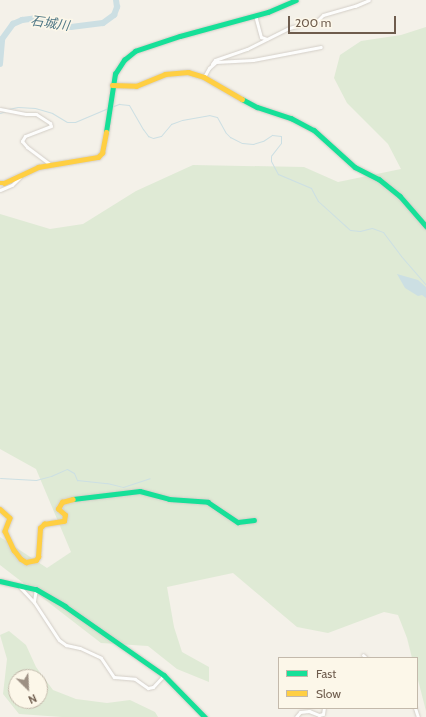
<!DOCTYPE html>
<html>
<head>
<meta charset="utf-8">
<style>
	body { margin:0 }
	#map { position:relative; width:426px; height:717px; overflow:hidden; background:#f4f1e9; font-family:Cabin,"Noto Sans JP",sans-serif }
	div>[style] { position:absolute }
	.green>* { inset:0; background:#dfead5 }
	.water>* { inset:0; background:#ccdfe3 }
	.stream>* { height:1px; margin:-0.5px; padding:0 0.5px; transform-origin:0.5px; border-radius:0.5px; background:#ccdfe3 }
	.river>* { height:6px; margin:-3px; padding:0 3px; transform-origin:3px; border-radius:3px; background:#ccdfe3 }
	.roads { filter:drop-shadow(0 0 1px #d3cec7) drop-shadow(0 0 1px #d3cec7) }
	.street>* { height:3px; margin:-1.5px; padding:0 1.5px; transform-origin:1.5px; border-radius:1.5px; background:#fdfdfc }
	.fast>* { height:4.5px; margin:-2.25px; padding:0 2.25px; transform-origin:2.25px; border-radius:2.25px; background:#16e098 }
	.slow>* { height:4.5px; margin:-2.25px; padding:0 2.25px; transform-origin:2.25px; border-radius:2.25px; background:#ffcf43 }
	span { translate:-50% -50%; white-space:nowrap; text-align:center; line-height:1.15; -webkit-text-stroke:3px #fcf7e9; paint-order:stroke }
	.water-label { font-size:13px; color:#4d7685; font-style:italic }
	.legend { position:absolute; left:278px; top:657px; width:140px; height:52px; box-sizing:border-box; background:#fcf7e9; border:1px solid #c3b9ab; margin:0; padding:5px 7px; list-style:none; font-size:12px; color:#6e5c4d }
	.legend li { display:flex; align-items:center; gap:8px; height:20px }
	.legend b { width:20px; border:1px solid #c3b9ab }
	.north { position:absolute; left:8px; top:669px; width:40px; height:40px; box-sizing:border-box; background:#fcf7e9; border:1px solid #c3b9ab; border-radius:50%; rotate:156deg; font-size:11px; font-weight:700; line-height:16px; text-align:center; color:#6e5c4d }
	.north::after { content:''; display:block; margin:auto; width:14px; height:18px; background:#9d9084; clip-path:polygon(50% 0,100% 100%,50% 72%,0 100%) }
	.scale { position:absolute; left:288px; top:16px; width:108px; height:18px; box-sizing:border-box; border:2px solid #6e5c4d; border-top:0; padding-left:5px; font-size:12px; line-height:14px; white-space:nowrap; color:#6e5c4d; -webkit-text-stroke:3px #fcf7e9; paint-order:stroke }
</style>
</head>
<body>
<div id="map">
	<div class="green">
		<i style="clip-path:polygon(426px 27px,426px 711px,417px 676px,417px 658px,412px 658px,407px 638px,398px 615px,384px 612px,328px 633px,297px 627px,233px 573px,167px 587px,174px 627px,182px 652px,209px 667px,209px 682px,177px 669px,148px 646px,101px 643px,0 565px,0 537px,47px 568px,71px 552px,36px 469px,0 449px,0 214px,50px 229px,83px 224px,136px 191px,193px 165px,304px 167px,338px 182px,401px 169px,388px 144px,347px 103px,334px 78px,340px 55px,361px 41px,401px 35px)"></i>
		<i style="clip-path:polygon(evenodd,9px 631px,26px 645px,36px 667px,53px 690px,76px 699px,107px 703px,130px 700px,155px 712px,158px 717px,62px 717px,19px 714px,3px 694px,7px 659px,0 635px,9px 631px,16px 677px,40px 677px,40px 701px,16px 701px,16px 677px)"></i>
	</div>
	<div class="water">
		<i style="clip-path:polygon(397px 274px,418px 280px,426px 287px,426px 298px,422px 295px,418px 296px,405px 288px)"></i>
	</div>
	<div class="stream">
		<i style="left:111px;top:107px;width:9px;rotate:-21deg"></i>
		<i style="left:119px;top:104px;width:10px;rotate:6deg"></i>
		<i style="left:129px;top:105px;width:28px;rotate:60deg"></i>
		<i style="left:143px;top:129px;width:9px;rotate:54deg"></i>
		<i style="left:148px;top:136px;width:5px;rotate:22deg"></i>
		<i style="left:153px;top:138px;width:8px;rotate:-14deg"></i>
		<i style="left:161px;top:136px;width:16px;rotate:-50deg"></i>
		<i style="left:171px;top:124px;width:12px;rotate:-20deg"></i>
		<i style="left:182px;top:120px;width:27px;rotate:-10deg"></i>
		<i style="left:209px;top:115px;width:8px;rotate:14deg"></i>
		<i style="left:217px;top:117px;width:18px;rotate:61deg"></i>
		<i style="left:226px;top:133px;width:6px;rotate:45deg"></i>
		<i style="left:230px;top:137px;width:13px;rotate:27deg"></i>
		<i style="left:242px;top:143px;width:11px;rotate:5deg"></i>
		<i style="left:253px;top:144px;width:10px;rotate:-17deg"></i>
		<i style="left:263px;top:141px;width:11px;rotate:-34deg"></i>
		<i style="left:272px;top:135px;width:9px;rotate:6deg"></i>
		<i style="left:281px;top:136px;width:7px;rotate:90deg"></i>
		<i style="left:281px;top:143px;width:16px;rotate:128deg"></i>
		<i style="left:271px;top:156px;width:5px;rotate:90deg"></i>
		<i style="left:271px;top:161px;width:15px;rotate:62deg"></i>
		<i style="left:278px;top:174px;width:36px;rotate:23deg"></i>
		<i style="left:311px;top:188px;width:15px;rotate:62deg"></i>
		<i style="left:318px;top:201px;width:43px;rotate:42.2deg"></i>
		<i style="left:350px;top:230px;width:10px;rotate:6deg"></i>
		<i style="left:360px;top:231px;width:12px;rotate:-14deg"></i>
		<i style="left:372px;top:228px;width:12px;rotate:20deg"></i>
		<i style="left:383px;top:232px;width:30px;rotate:53deg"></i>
		<i style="left:401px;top:256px;width:38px;rotate:49deg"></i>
		<i style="left:8px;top:109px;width:10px;rotate:-11deg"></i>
		<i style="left:18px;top:107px;width:17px;rotate:3deg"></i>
		<i style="left:35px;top:108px;width:18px;rotate:16deg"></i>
		<i style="left:52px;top:113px;width:17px;rotate:31deg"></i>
		<i style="left:67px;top:122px;width:8px"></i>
		<i style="left:75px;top:122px;width:36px;rotate:-23deg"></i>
		<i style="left:0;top:113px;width:6px;rotate:-18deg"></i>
		<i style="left:0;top:478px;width:36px;rotate:3deg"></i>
		<i style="left:36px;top:480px;width:16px;rotate:-15deg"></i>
		<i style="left:51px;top:476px;width:17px;rotate:-24deg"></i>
		<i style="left:67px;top:469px;width:8px;rotate:30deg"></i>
		<i style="left:74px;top:473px;width:8px;rotate:67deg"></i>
		<i style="left:77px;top:480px;width:30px;rotate:6deg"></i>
		<i style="left:107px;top:483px;width:16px;rotate:14deg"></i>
		<i style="left:123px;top:487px;width:28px;rotate:-18deg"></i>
	</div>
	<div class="river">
		<i style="left:0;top:64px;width:25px;rotate:-85deg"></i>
		<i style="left:2px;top:39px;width:19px;rotate:-54deg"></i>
		<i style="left:13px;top:24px;width:10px;rotate:-24deg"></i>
		<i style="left:22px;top:20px;width:16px;rotate:-7deg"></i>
		<i style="left:38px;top:18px;width:34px;rotate:15deg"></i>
		<i style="left:71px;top:27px;width:32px;rotate:-7deg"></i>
		<i style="left:103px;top:23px;width:14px;rotate:-36deg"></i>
		<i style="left:114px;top:15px;width:9px;rotate:-69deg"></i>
		<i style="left:117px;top:7px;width:7px;rotate:-98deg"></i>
	</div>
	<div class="roads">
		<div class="street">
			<i style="left:255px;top:15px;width:23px;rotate:75deg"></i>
			<i style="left:261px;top:37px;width:6px;rotate:18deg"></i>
			<i style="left:212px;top:64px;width:5px;rotate:-53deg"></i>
			<i style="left:215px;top:60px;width:34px;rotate:-19deg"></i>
			<i style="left:247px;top:49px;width:47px;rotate:-26.6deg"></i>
			<i style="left:289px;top:28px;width:30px;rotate:-15deg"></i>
			<i style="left:318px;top:20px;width:7px;rotate:-45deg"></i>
			<i style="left:323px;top:15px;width:33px;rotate:-16deg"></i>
			<i style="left:355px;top:6px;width:15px;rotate:-23deg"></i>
			<i style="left:204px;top:77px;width:10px;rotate:-61deg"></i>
			<i style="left:209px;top:68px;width:9px;rotate:-41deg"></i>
			<i style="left:216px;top:62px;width:37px;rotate:-3deg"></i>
			<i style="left:253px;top:60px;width:69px;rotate:-10.8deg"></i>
			<i style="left:0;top:109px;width:26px;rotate:11deg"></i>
			<i style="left:26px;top:114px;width:10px"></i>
			<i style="left:36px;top:114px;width:17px;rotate:33deg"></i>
			<i style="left:50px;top:123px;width:3px;rotate:72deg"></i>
			<i style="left:51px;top:126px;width:28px;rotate:159deg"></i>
			<i style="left:25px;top:136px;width:6px;rotate:121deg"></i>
			<i style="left:22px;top:141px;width:8px;rotate:50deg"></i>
			<i style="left:27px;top:147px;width:30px;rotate:37deg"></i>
			<i style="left:0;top:190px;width:13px;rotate:-23deg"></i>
			<i style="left:12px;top:185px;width:11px;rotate:-45deg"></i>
			<i style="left:18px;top:585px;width:23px;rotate:47deg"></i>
			<i style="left:34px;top:602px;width:45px;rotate:56.7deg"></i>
			<i style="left:59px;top:640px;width:9px;rotate:36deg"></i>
			<i style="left:66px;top:645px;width:14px;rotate:12deg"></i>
			<i style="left:80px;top:648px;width:23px;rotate:25deg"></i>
			<i style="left:101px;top:658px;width:23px;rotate:56deg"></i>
			<i style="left:114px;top:677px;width:21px;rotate:5deg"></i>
			<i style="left:135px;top:679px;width:16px;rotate:35deg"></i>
			<i style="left:148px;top:688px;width:5px;rotate:-11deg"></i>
			<i style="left:153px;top:687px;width:16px;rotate:-47deg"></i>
			<i style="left:34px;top:601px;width:12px;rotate:-81deg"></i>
			<i style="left:363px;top:655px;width:4px;rotate:45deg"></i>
			<i style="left:415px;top:708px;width:9px;rotate:72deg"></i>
			<i style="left:296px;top:717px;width:6px;rotate:-51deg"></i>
			<i style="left:300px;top:712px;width:9px;rotate:-6deg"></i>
			<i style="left:309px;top:711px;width:11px;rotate:22deg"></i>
			<i style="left:319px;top:715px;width:4px;rotate:-14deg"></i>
			<i style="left:323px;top:714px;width:6px;rotate:-81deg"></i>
		</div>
		<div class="fast">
			<i style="left:242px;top:99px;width:17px;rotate:28deg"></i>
			<i style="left:257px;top:107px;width:36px;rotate:18deg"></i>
			<i style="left:291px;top:118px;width:26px;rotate:28deg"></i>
			<i style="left:314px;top:130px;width:55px;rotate:42.1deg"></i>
			<i style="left:355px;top:167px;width:27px;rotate:27deg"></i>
			<i style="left:379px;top:179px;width:27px;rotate:39deg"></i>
			<i style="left:400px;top:196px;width:40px;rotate:49deg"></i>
			<i style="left:106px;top:132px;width:59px;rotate:-81.2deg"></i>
			<i style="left:115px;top:74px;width:17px;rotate:-57deg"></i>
			<i style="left:124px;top:60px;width:14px;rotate:-39deg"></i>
			<i style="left:135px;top:51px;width:47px;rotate:-18.4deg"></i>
			<i style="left:180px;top:36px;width:91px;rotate:-15.3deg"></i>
			<i style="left:268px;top:12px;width:30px;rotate:-23deg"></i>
			<i style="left:73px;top:499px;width:67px;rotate:-6.8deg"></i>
			<i style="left:140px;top:491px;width:30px;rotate:15deg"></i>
			<i style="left:169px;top:499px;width:39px;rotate:4deg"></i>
			<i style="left:208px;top:502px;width:36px;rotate:34deg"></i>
			<i style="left:238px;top:522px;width:16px;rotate:-7deg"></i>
			<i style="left:0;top:581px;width:37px;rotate:13deg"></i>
			<i style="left:36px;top:589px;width:34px;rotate:30deg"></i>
			<i style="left:65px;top:606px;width:121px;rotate:34.9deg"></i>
			<i style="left:164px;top:675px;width:59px;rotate:45.7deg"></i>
		</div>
		<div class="slow">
			<i style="left:112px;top:85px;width:24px;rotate:2deg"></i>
			<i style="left:136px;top:86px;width:31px;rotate:-22deg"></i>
			<i style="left:165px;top:74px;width:23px;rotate:-5deg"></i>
			<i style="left:188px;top:72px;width:17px;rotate:17deg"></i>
			<i style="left:204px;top:77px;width:44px;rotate:30.1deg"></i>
			<i style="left:0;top:183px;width:4px"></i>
			<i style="left:4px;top:183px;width:38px;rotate:-25deg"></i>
			<i style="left:38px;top:167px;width:61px;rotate:-9.5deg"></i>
			<i style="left:98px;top:157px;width:6px;rotate:-45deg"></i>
			<i style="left:102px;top:153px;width:21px;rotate:-79deg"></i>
			<i style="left:0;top:509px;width:13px;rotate:42deg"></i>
			<i style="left:10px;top:518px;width:14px;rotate:111deg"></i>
			<i style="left:5px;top:531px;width:21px;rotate:65deg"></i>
			<i style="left:14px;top:550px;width:11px;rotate:52deg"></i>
			<i style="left:21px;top:559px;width:6px;rotate:31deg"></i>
			<i style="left:26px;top:562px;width:10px;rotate:-11deg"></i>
			<i style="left:36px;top:560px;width:4px;rotate:-56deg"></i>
			<i style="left:38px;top:557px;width:29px;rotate:-86deg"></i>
			<i style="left:40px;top:528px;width:6px;rotate:-45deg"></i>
			<i style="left:44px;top:524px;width:20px;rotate:-9deg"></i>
			<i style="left:64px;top:521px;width:6px;rotate:-81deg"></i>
			<i style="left:65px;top:515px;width:9px;rotate:-139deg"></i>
			<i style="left:58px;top:509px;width:8px;rotate:-60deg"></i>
			<i style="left:62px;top:502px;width:11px;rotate:-15deg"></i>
		</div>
	</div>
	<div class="water-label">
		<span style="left:50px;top:23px;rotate:8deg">石城川</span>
	</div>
	<ul class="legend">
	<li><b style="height:5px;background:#16e098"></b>Fast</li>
	<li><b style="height:5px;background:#ffcf43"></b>Slow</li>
	</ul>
	<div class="north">N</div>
	<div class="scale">200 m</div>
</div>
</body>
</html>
